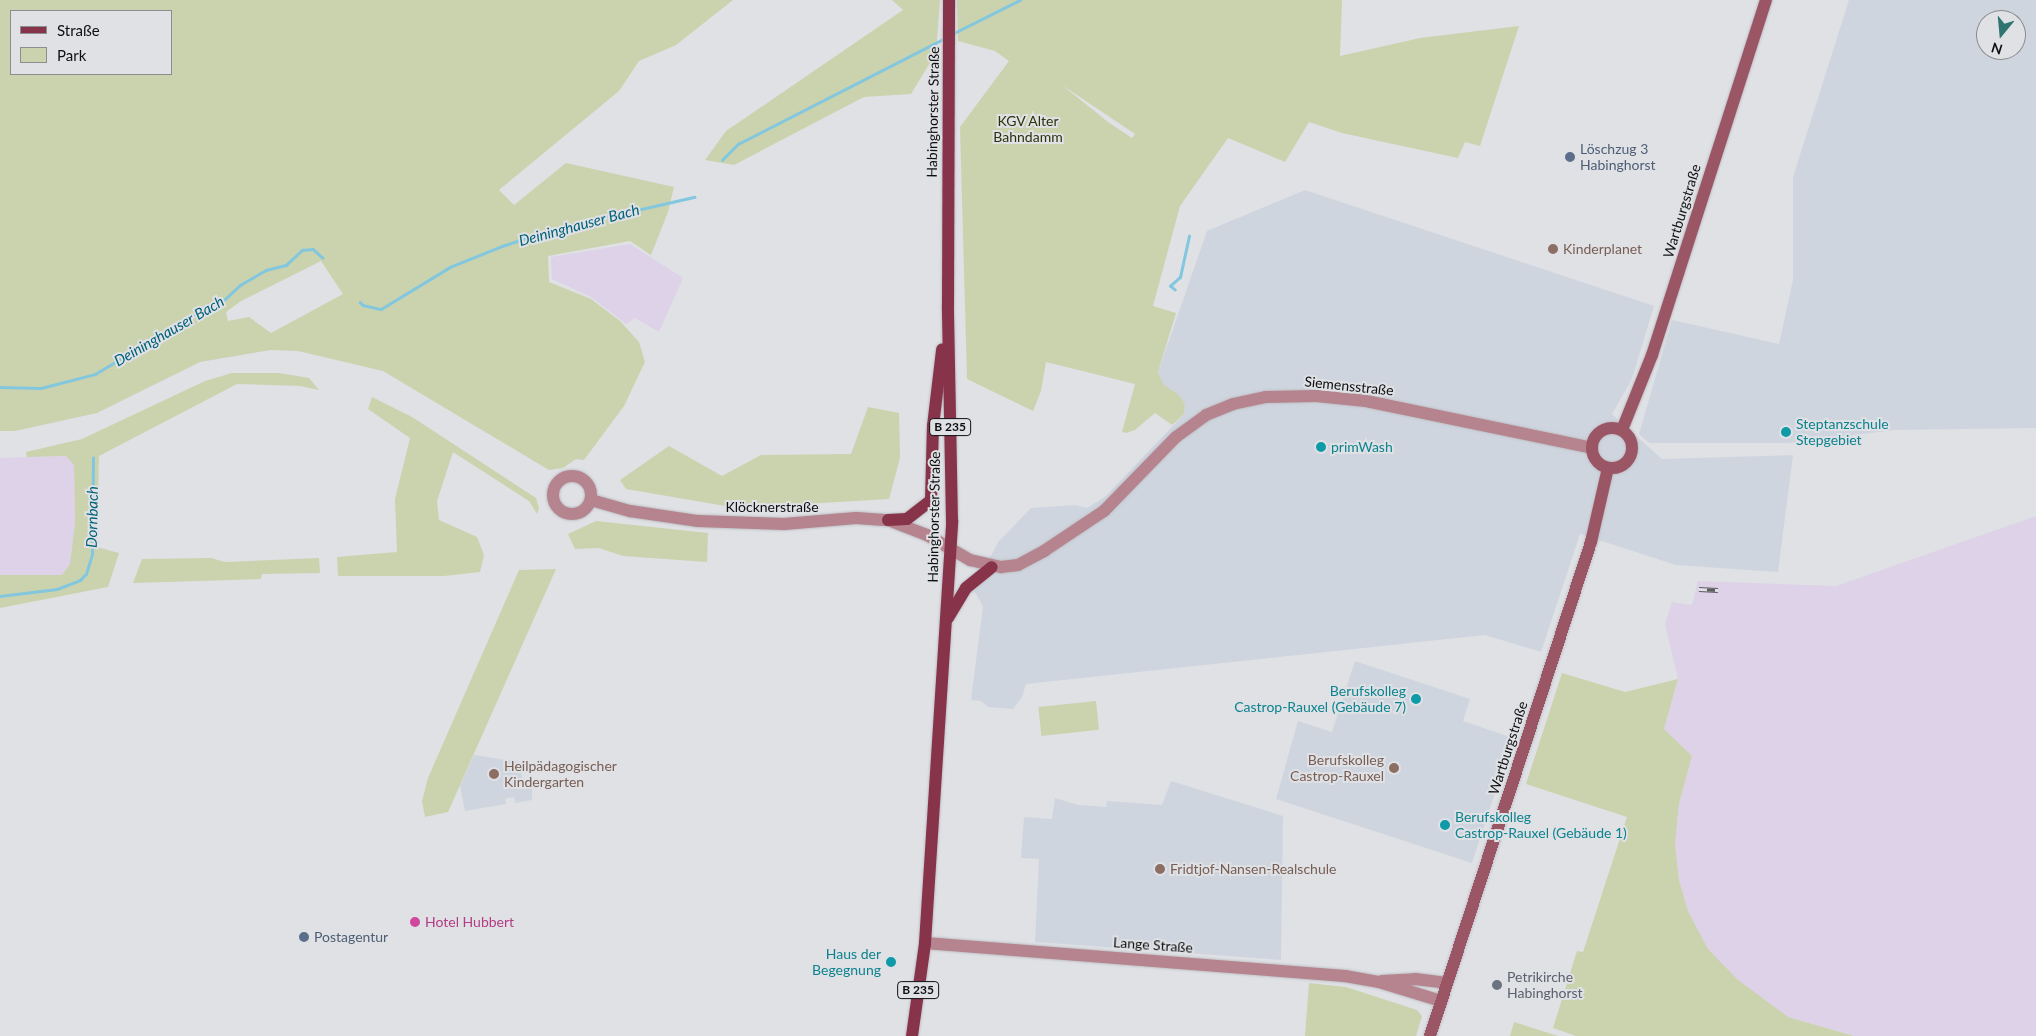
<!DOCTYPE html>
<html>
<head>
<meta charset="utf-8">
<style>
	body { margin:0 }
	#map { position:relative; width:2036px; height:1036px; overflow:hidden; background:#dfe1e5; font-family:Lato,sans-serif }
	div>[style] { position:absolute }
	.built>* { inset:0; background:#cfd5df }
	.industrial>* { inset:0; background:#ddd2e7 }
	.green>* { inset:0; background:#cad3ae; transform-origin:0 0 }
	.stream>* { height:2.5px; margin:-1.25px; padding:0 1.25px; transform-origin:1.25px; border-radius:1.25px; background:#83c7df }
	.roads { filter:drop-shadow(0 0 1px #bebfc3) drop-shadow(0 0 1px #bebfc3) }
	.tertiary>* { height:12px; margin:-6px; padding:0 6px; transform-origin:6px; border-radius:6px; background:#b5848e }
	.tertiary>.ring { margin:-6px; padding:0; box-sizing:content-box; background:none; border:12px solid #b5848e; border-radius:50% }
	.secondary>* { height:12px; margin:-6px; padding:0 6px; transform-origin:6px; border-radius:6px; background:#9b5666 }
	.secondary>.ring { margin:-6px; padding:0; box-sizing:content-box; background:none; border:12px solid #9b5666; border-radius:50% }
	.primary>* { height:12px; margin:-6px; padding:0 6px; transform-origin:6px; border-radius:6px; background:#87334a }
	.rail>* { height:4.5px; margin-top:-2.25px; transform-origin:0; background:repeating-linear-gradient(90deg,#dfe1e5 0 8px,#5b5d5f 0 16px); box-sizing:border-box; border-block:1px solid #5b5d5f }
	.dots>* { width:14px; height:14px; translate:-50% -50%; box-sizing:border-box; border:2px solid #dfe1e5; border-radius:50% }
	span { translate:-50% -50%; white-space:nowrap; text-align:center; line-height:1.15; -webkit-text-stroke:4px #dfe1e5; paint-order:stroke }
	.shield-label span { padding:1px 4px; background:#dfe1e5; border:1px solid; border-radius:4px; -webkit-text-stroke-width:0 }
	.shield-label { font-size:12px; color:#0e0f10; font-weight:700 }
	.street-label { font-size:14px; color:#0e0f10 }
	.park-label { font-size:14px; color:#2a3207 }
	.service-label { font-size:14px; color:#4e5e75 }
	.left { translate:0 -50%; text-align:left }
	.education-label { font-size:14px; color:#785e54 }
	.right { translate:-100% -50%; text-align:right }
	.culture-label { font-size:14px; color:#0d838f }
	.hotel-label { font-size:14px; color:#b23c85 }
	.worship-label { font-size:14px; color:#5b616d }
	.water-label { font-size:15px; color:#006179; font-style:italic }
	.legend { position:absolute; left:10px; top:10px; width:162px; height:65px; box-sizing:border-box; background:#dfe1e5; border:1px solid #8b8d90; margin:0; padding:6px 9px; list-style:none; font-size:15px; color:#0e0f10 }
	.legend li { display:flex; align-items:center; gap:10px; height:25px }
	.legend b { width:25px; border:1px solid #8b8d90 }
	.north { position:absolute; left:1976px; top:10px; width:50px; height:50px; box-sizing:border-box; background:#dfe1e5; border:1px solid #8b8d90; border-radius:50%; rotate:197deg; font-size:14px; font-weight:700; line-height:20px; text-align:center; color:#0e0f10 }
	.north::after { content:''; display:block; margin:auto; width:18px; height:22px; background:#2d756e; clip-path:polygon(50% 0,100% 100%,50% 72%,0 100%) }
</style>
</head>
<body>
<div id="map">
	<div class="built">
		<i style="clip-path:polygon(evenodd,1849px 0,2036px 0,2036px 428px,1895px 430px,1788px 443px,1649px 443px,1639px 434px,1672px 320px,1779px 344px,1793px 280px,1793px 177px,1849px 0,1986px 20px,2016px 20px,2016px 50px,1986px 50px,1986px 20px)"></i>
		<i style="clip-path:polygon(1305px 190px,1654px 306px,1632px 379px,1612px 414px,1662px 459px,1793px 455px,1778px 572px,1676px 565px,1580px 534px,1541px 652px,1485px 635px,1026px 684px,1022px 697px,1013px 709px,988px 707px,981px 701px,971px 700px,983px 606px,973px 589px,999px 541px,1031px 508px,1075px 505px,1087px 508px,1106px 496px,1184px 414px,1185px 404px,1164px 385px,1158px 372px,1207px 231px)"></i>
		<i style="clip-path:polygon(1355px 661px,1470px 699px,1463px 721px,1513px 738px,1472px 863px,1276px 799px,1298px 721px,1332px 732px)"></i>
		<i style="clip-path:polygon(474px 755px,520px 762px,523px 786px,532px 785px,532px 800px,515px 803px,514px 797px,509px 798px,505px 799px,506px 804px,465px 811px,460px 786px)"></i>
		<i style="clip-path:polygon(1171px 781px,1283px 816px,1281px 960px,1035px 942px,1039px 859px,1021px 858px,1024px 817px,1052px 819px,1055px 798px,1078px 805px,1106px 807px,1107px 801px,1162px 805px)"></i>
	</div>
	<div class="industrial">
		<i style="clip-path:polygon(630px 244px,683px 278px,659px 332px,635px 318px,626px 324px,591px 297px,552px 279px,551px 257px)"></i>
		<i style="clip-path:polygon(66px 456px,74px 465px,75px 522px,70px 564px,62px 575px,0 575px,0 458px)"></i>
		<i style="clip-path:polygon(2036px 516px,2036px 1036px,1854px 1036px,1788px 1017px,1737px 980px,1708px 949px,1688px 911px,1679px 880px,1675px 844px,1679px 804px,1692px 756px,1664px 729px,1678px 679px,1665px 624px,1672px 602px,1692px 605px,1698px 581px,1836px 586px)"></i>
	</div>
	<div class="green">
		<i style="clip-path:polygon(evenodd,0 0,733px 0,676px 45px,639px 61px,619px 91px,499px 190px,514px 205px,566px 163px,674px 187px,668px 212px,651px 255px,630px 241px,548px 256px,549px 282px,591px 299px,620px 321px,639px 342px,645px 362px,624px 406px,584px 460px,576px 459px,563px 468px,549px 470px,383px 371px,298px 351px,271px 350px,200px 362px,97px 413px,15px 431px,0 431px,0 0,11px 11px,171px 11px,171px 74px,11px 74px,11px 11px,0 0,321px 261px,343px 294px,271px 333px,249px 317px,228px 321px,226px 312px,241px 301px,321px 261px)"></i>
		<i style="clip-path:polygon(892px 0,940px 0,936px 53px,911px 94px,864px 97px,734px 165px,705px 160px,726px 131px,903px 10px)"></i>
		<i style="clip-path:polygon(evenodd,957px 0,1342px 0,1340px 56px,1420px 38px,1519px 26px,1480px 146px,1465px 142px,1458px 158px,1342px 133px,1309px 122px,1285px 162px,1228px 138px,1180px 206px,1153px 306px,1176px 313px,1158px 372px,1164px 385px,1179px 395px,1185px 404px,1184px 414px,1172px 425px,1155px 413px,1135px 430px,1126px 433px,1122px 432px,1135px 384px,1046px 362px,1041px 391px,1033px 411px,967px 379px,960px 127px,1009px 61px,995px 51px,958px 41px,957px 0,1062px 85px,1135px 134px,1132px 138px,1108px 122px,1062px 85px)"></i>
		<i style="clip-path:polygon(232px 373px,279px 373px,309px 378px,319px 390px,300px 386px,237px 384px,99px 456px,97px 547px,119px 553px,108px 587px,0 608px,0 575px,62px 575px,70px 564px,75px 522px,74px 465px,66px 456px,27px 457px,26px 452px,82px 439px,205px 381px)"></i>
		<i style="clip-path:polygon(372px 397px,412px 417px,536px 498px,539px 508px,537px 514px,529px 501px,453px 452px,437px 501px,439px 520px,477px 537px,484px 555px,480px 572px,444px 576px,338px 576px,337px 557px,397px 552px,395px 499px,410px 438px,368px 409px)"></i>
		<i style="clip-path:polygon(868px 407px,899px 413px,900px 458px,889px 499px,737px 508px,626px 489px,620px 480px,669px 446px,722px 476px,761px 455px,851px 454px)"></i>
		<i style="clip-path:polygon(596px 521px,708px 533px,707px 562px,623px 556px,599px 548px,575px 549px,568px 534px)"></i>
		<i style="clip-path:polygon(211px 558px,225px 562px,319px 558px,320px 573px,262px 574px,261px 579px,133px 583px,142px 559px)"></i>
		<i style="clip-path:polygon(556px 569px,448px 812px,425px 817px,422px 801px,428px 778px,519px 570px)"></i>
		<i style="clip-path:polygon(1562px 673px,1625px 692px,1678px 679px,1664px 729px,1692px 756px,1679px 804px,1675px 844px,1679px 880px,1688px 911px,1708px 949px,1738px 980px,1788px 1017px,1854px 1036px,1576px 1036px,1553px 1028px,1577px 951px,1583px 952px,1627px 817px,1526px 784px)"></i>
		<i style="left:1096px;top:701px;width:29px;height:58px;rotate:84deg"></i>
		<i style="clip-path:polygon(1309px 983px,1346px 987px,1417px 1010px,1422px 1016px,1416px 1036px,1305px 1036px)"></i>
		<i style="clip-path:polygon(1514px 1022px,1558px 1036px,1510px 1036px)"></i>
	</div>
	<div class="stream">
		<i style="left:952px;top:34px;width:76px;rotate:-26.6deg"></i>
		<i style="left:722px;top:160px;width:23px;rotate:-45deg"></i>
		<i style="left:738px;top:144px;width:233px;rotate:-27.1deg"></i>
		<i style="left:1175px;top:290px;width:6px;rotate:-141deg"></i>
		<i style="left:1170px;top:286px;width:13px;rotate:-42deg"></i>
		<i style="left:1180px;top:277px;width:42px;rotate:-77.6deg"></i>
		<i style="left:360px;top:302px;width:4px;rotate:45deg"></i>
		<i style="left:363px;top:305px;width:18px;rotate:13deg"></i>
		<i style="left:381px;top:309px;width:81px;rotate:-31.3deg"></i>
		<i style="left:450px;top:267px;width:56px;rotate:-22deg"></i>
		<i style="left:502px;top:246px;width:55px;rotate:-18.1deg"></i>
		<i style="left:554px;top:229px;width:144px;rotate:-12.9deg"></i>
		<i style="left:0;top:387px;width:41px;rotate:1.4deg"></i>
		<i style="left:41px;top:388px;width:56px;rotate:-14.5deg"></i>
		<i style="left:95px;top:374px;width:135px;rotate:-30.7deg"></i>
		<i style="left:211px;top:305px;width:14px;rotate:-21deg"></i>
		<i style="left:224px;top:300px;width:22px;rotate:-43deg"></i>
		<i style="left:240px;top:285px;width:30px;rotate:-30deg"></i>
		<i style="left:266px;top:270px;width:21px;rotate:-14deg"></i>
		<i style="left:286px;top:265px;width:22px;rotate:-43deg"></i>
		<i style="left:302px;top:250px;width:11px;rotate:-5deg"></i>
		<i style="left:313px;top:249px;width:13px;rotate:42deg"></i>
		<i style="left:0;top:596px;width:57px;rotate:-7deg"></i>
		<i style="left:57px;top:589px;width:25px;rotate:-21deg"></i>
		<i style="left:80px;top:580px;width:8px;rotate:-45deg"></i>
		<i style="left:86px;top:574px;width:21px;rotate:-73deg"></i>
		<i style="left:92px;top:554px;width:96px;rotate:-89.4deg"></i>
	</div>
	<div class="roads">
		<div class="tertiary">
			<i class="ring" style="left:553px;top:476px;width:26px;height:26px"></i>
			<i style="left:591px;top:500px;width:41px;rotate:15.8deg"></i>
			<i style="left:630px;top:511px;width:69px;rotate:8.4deg"></i>
			<i style="left:698px;top:521px;width:86px;rotate:2deg"></i>
			<i style="left:784px;top:524px;width:72px;rotate:-4.8deg"></i>
			<i style="left:856px;top:518px;width:32px;rotate:4deg"></i>
			<i style="left:888px;top:520px;width:42px;rotate:21deg"></i>
			<i style="left:927px;top:535px;width:50px;rotate:30.2deg"></i>
			<i style="left:970px;top:560px;width:32px;rotate:13deg"></i>
			<i style="left:1001px;top:567px;width:17px;rotate:-7deg"></i>
			<i style="left:1018px;top:565px;width:30px;rotate:-28deg"></i>
			<i style="left:1044px;top:551px;width:72px;rotate:-33.7deg"></i>
			<i style="left:1104px;top:511px;width:103px;rotate:-45.8deg"></i>
			<i style="left:1176px;top:437px;width:37px;rotate:-36deg"></i>
			<i style="left:1206px;top:415px;width:29px;rotate:-22deg"></i>
			<i style="left:1233px;top:404px;width:34px;rotate:-12deg"></i>
			<i style="left:1266px;top:397px;width:50px;rotate:-1.1deg"></i>
			<i style="left:1316px;top:396px;width:50px;rotate:5.7deg"></i>
			<i style="left:1366px;top:401px;width:231px;rotate:11.7deg"></i>
			<i style="left:925px;top:943px;width:421px;rotate:4.5deg"></i>
			<i style="left:1345px;top:976px;width:35px;rotate:10deg"></i>
			<i style="left:1379px;top:982px;width:65px;rotate:17deg"></i>
			<i style="left:1382px;top:981px;width:33px;rotate:-3deg"></i>
			<i style="left:1415px;top:979px;width:32px;rotate:7deg"></i>
		</div>
		<div class="secondary">
			<i class="ring" style="left:1592px;top:428px;width:28px;height:28px"></i>
			<i style="left:1622px;top:430px;width:81px;rotate:-68.2deg"></i>
			<i style="left:1652px;top:355px;width:373px;rotate:-72.2deg"></i>
			<i style="left:1430px;top:1036px;width:520px;rotate:-71.95deg"></i>
			<i style="left:1591px;top:542px;width:76px;rotate:-77.1deg"></i>
		</div>
		<div class="primary">
			<i style="left:888px;top:520px;width:19px;rotate:-3deg"></i>
			<i style="left:907px;top:519px;width:31px;rotate:-38deg"></i>
			<i style="left:931px;top:500px;width:74px;rotate:-88.5deg"></i>
			<i style="left:933px;top:426px;width:77px;rotate:-83.2deg"></i>
			<i style="left:948px;top:618px;width:35px;rotate:-59deg"></i>
			<i style="left:966px;top:588px;width:33px;rotate:-39deg"></i>
			<i style="left:912px;top:1036px;width:94px;rotate:-82deg"></i>
			<i style="left:925px;top:943px;width:423px;rotate:-86.3deg"></i>
			<i style="left:952px;top:521px;width:216px;rotate:-91.1deg"></i>
			<i style="left:948px;top:305px;width:305px;rotate:-89.8deg"></i>
		</div>
	</div>
	<div class="rail">
		<i style="left:1699px;top:589px;width:19px;rotate:3deg"></i>
	</div>
	<div class="dots">
		<i style="left:1570px;top:157px;background:#5c6f8a"></i>
		<i style="left:1553px;top:249px;background:#8d6e63"></i>
		<i style="left:1786px;top:432px;background:#0f9aa8"></i>
		<i style="left:1321px;top:447px;background:#0f9aa8"></i>
		<i style="left:1416px;top:699px;background:#0f9aa8"></i>
		<i style="left:1394px;top:768px;background:#8d6e63"></i>
		<i style="left:494px;top:774px;background:#8d6e63"></i>
		<i style="left:1445px;top:825px;background:#0f9aa8"></i>
		<i style="left:1160px;top:869px;background:#8d6e63"></i>
		<i style="left:415px;top:922px;background:#d1479c"></i>
		<i style="left:304px;top:937px;background:#5c6f8a"></i>
		<i style="left:891px;top:962px;background:#0f9aa8"></i>
		<i style="left:1497px;top:985px;background:#6b7280"></i>
	</div>
	<div class="shield-label">
		<span style="left:950px;top:427px">B 235</span>
		<span style="left:918px;top:990px">B 235</span>
	</div>
	<div class="street-label">
		<span style="left:933px;top:112px;rotate:-89deg">Habinghorster Straße</span>
		<span style="left:1682px;top:211px;rotate:-73deg">Wartburgstraße</span>
		<span style="left:1349px;top:386px;rotate:6deg">Siemensstraße</span>
		<span style="left:772px;top:507px">Klöcknerstraße</span>
		<span style="left:934px;top:517px;rotate:-89deg">Habinghorster Straße</span>
		<span style="left:1508px;top:748px;rotate:-72deg">Wartburgstraße</span>
		<span style="left:1153px;top:945px;rotate:4deg">Lange Straße</span>
	</div>
	<div class="park-label">
		<span style="left:1028px;top:129px">KGV Alter<br>Bahndamm</span>
	</div>
	<div class="service-label">
		<span class="left" style="left:1580px;top:157px">Löschzug 3<br>Habinghorst</span>
		<span class="left" style="left:314px;top:937px">Postagentur</span>
	</div>
	<div class="education-label">
		<span class="left" style="left:1563px;top:249px">Kinderplanet</span>
		<span class="right" style="left:1384px;top:768px">Berufskolleg<br>Castrop-Rauxel</span>
		<span class="left" style="left:504px;top:774px">Heilpädagogischer<br>Kindergarten</span>
		<span class="left" style="left:1170px;top:869px">Fridtjof-Nansen-Realschule</span>
	</div>
	<div class="culture-label">
		<span class="left" style="left:1796px;top:432px">Steptanzschule<br>Stepgebiet</span>
		<span class="left" style="left:1331px;top:447px">primWash</span>
		<span class="right" style="left:1406px;top:699px">Berufskolleg<br>Castrop-Rauxel (Gebäude 7)</span>
		<span class="left" style="left:1455px;top:825px">Berufskolleg<br>Castrop-Rauxel (Gebäude 1)</span>
		<span class="right" style="left:881px;top:962px">Haus der<br>Begegnung</span>
	</div>
	<div class="hotel-label">
		<span class="left" style="left:425px;top:922px">Hotel Hubbert</span>
	</div>
	<div class="worship-label">
		<span class="left" style="left:1507px;top:985px">Petrikirche<br>Habinghorst</span>
	</div>
	<div class="water-label">
		<span style="left:579px;top:225px;rotate:-15deg">Deininghauser Bach</span>
		<span style="left:169px;top:331px;rotate:-30deg">Deininghauser Bach</span>
		<span style="left:92px;top:517px;rotate:-89deg">Dornbach</span>
	</div>
	<ul class="legend">
	<li><b style="height:6px;background:#87334a"></b>Straße</li>
	<li><b style="height:14px;background:#cad3ae"></b>Park</li>
	</ul>
	<div class="north">N</div>
</div>
</body>
</html>
